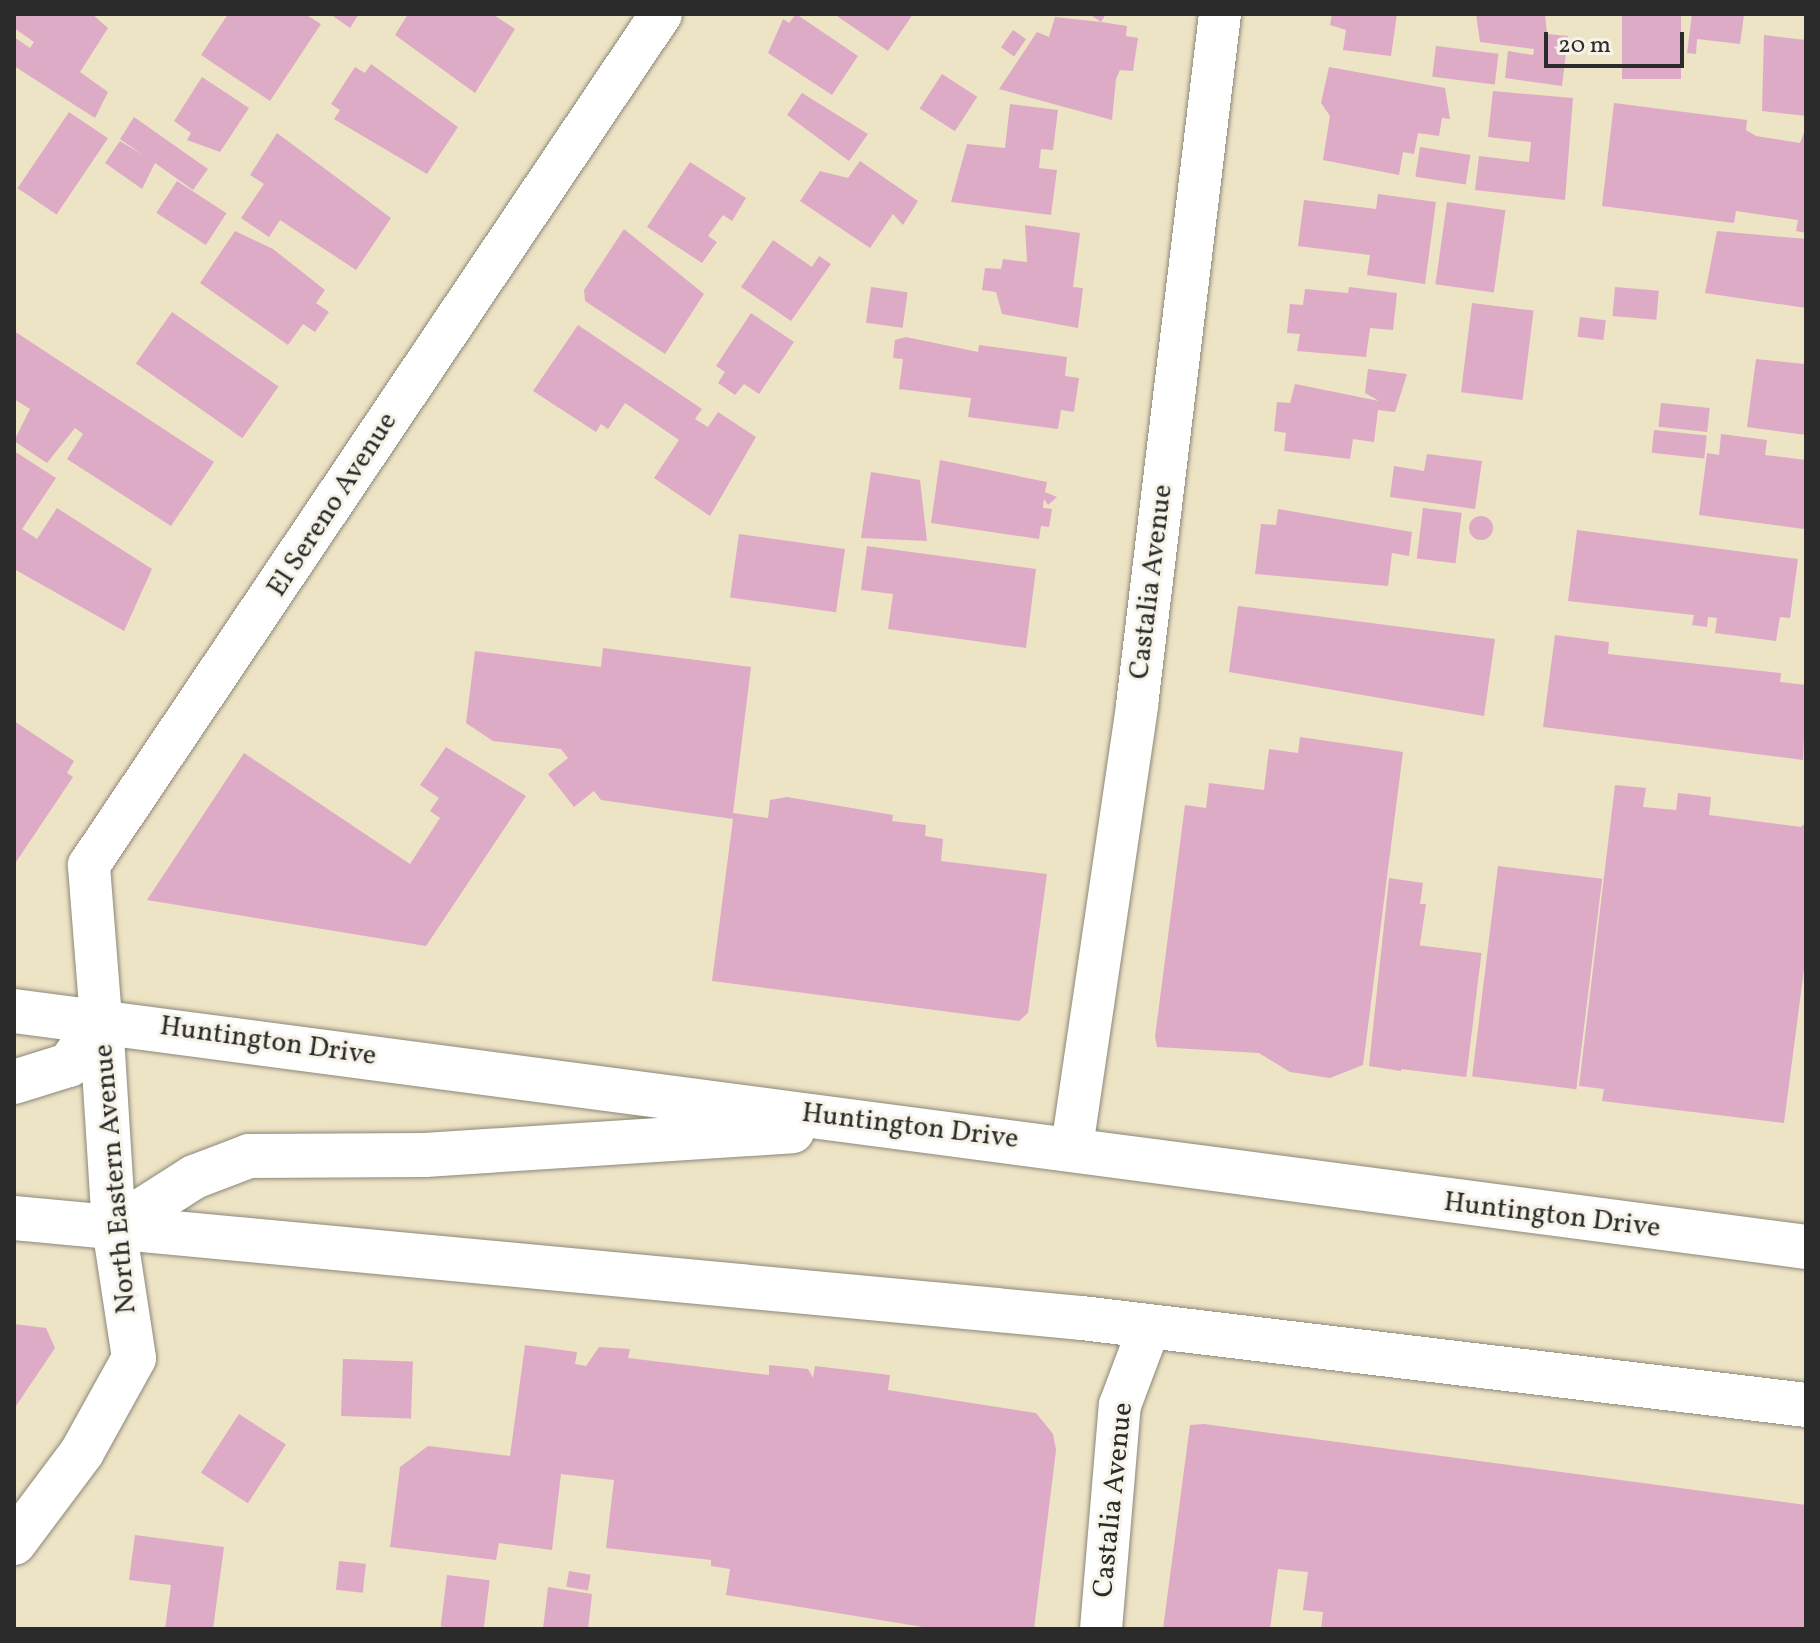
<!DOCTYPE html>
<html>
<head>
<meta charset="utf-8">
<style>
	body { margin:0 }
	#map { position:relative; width:1820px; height:1643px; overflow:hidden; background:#ede3c5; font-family:Vollkorn,serif }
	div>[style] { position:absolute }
	.building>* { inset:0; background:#deabc7; transform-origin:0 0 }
	.round { border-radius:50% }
	.roads { filter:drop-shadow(0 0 2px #8c8778) drop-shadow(0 0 2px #8c8778) }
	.street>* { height:42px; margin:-21px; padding:0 21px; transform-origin:21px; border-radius:21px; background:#fff }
	.secondary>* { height:44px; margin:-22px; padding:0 22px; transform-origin:22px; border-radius:22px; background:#fff }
	.primary>* { height:44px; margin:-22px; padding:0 22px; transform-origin:22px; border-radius:22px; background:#fff }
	span { translate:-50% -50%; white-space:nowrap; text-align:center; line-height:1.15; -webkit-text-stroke:6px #f7f3e8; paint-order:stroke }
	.street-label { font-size:28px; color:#2b2b2b }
	.frame { position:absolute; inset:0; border:16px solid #2b2b2b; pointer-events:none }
	.scale { position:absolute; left:1544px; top:32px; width:140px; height:36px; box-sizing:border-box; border:4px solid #2b2b2b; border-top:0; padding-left:10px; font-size:24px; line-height:28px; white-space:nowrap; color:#2b2b2b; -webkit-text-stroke:6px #f7f3e8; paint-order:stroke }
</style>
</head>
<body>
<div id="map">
	<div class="building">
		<i style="clip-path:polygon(14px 14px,92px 14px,108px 28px,80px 72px,108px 92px,95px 118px,14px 66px,14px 37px,30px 48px,34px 42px,14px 28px)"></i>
		<i style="clip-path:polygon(228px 14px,305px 14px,321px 24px,270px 101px,201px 55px)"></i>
		<i style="clip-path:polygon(330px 14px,359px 14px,350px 28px)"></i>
		<i style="clip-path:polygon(408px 14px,494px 15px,515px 29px,475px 93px,395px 35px)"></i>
		<i style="clip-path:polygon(796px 14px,858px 56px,832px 95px,768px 53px,783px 19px,789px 23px)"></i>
		<i style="clip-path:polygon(834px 14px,913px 14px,888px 51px)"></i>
		<i style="clip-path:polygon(1089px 14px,1106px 14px,1101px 22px,1127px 26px,1126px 36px,1138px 38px,1133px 71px,1120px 70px,1116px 79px,1112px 120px,999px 89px,1037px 32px,1049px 37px,1055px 17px,1101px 22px)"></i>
		<i style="clip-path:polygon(1332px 14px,1397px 14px,1391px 56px,1343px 50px,1346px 30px,1330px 25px)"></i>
		<i style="clip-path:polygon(1476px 14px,1545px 14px,1547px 34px,1568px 36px,1562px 86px,1505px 78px,1508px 51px,1533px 55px,1534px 49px,1480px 42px)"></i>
		<i style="left:1622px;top:14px;width:59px;height:65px"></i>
		<i style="clip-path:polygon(1692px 14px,1744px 15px,1740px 44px,1697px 39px,1696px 54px,1687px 53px)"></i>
		<i style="left:1013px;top:30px;width:16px;height:21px;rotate:35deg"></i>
		<i style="clip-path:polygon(1764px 35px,1806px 40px,1806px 116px,1762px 111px)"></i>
		<i style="left:1436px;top:46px;width:63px;height:31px;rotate:7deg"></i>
		<i style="clip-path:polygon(371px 64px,458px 127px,427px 174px,334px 119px,340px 110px,331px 104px,355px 67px,365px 73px)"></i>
		<i style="clip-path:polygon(1329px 67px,1445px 88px,1450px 119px,1442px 118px,1439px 136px,1418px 133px,1414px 154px,1403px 152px,1399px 175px,1323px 160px,1330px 116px,1321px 103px)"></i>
		<i style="left:942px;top:74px;width:42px;height:41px;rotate:33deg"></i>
		<i style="clip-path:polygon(202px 77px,249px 108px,220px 152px,187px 140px,191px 133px,174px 121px)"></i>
		<i style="clip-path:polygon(1493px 91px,1573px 98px,1565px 200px,1475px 190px,1479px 156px,1529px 162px,1531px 142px,1488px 137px)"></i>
		<i style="clip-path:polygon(802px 93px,868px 134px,849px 161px,787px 115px)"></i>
		<i style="clip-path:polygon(1614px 103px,1747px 120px,1746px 130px,1756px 136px,1800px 143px,1806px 127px,1806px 233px,1796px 231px,1798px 220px,1736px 211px,1734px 223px,1602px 206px)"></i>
		<i style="clip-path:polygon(1010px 104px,1058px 110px,1053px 150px,1041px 149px,1039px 168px,1057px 170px,1051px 215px,951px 202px,967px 144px,1005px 148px)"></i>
		<i style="left:69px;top:112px;width:47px;height:92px;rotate:34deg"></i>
		<i style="clip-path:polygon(134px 117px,208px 169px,193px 190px,155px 163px,142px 189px,105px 163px,120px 141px,143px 155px,120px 139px)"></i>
		<i style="clip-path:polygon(277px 133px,391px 218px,356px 270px,280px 220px,269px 237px,241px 218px,264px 184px,250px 175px)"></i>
		<i style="left:1420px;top:147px;width:51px;height:30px;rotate:9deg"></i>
		<i style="clip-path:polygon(860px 161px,918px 201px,903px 225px,893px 214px,870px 248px,800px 201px,820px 171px,848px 178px)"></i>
		<i style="clip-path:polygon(690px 162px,746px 198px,732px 221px,723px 215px,708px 236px,717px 242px,702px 263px,647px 227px)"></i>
		<i style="left:177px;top:181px;width:59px;height:38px;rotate:33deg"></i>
		<i style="clip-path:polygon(1378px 194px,1436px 202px,1425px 284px,1367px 275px,1370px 255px,1298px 246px,1304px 200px,1376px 209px)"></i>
		<i style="left:1447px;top:202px;width:59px;height:83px;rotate:8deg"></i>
		<i style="clip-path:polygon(1025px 225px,1080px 233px,1073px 287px,1083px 288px,1078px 328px,1002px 314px,996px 292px,982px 290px,985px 268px,1001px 269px,1003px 259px,1027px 262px)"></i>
		<i style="clip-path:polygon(624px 229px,704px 294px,665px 354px,585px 301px,584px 290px)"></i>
		<i style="clip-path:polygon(235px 231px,273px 249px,325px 290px,316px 303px,329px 312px,315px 332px,303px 324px,288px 345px,200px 283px)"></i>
		<i style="clip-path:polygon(1717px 231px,1806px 239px,1806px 308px,1705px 293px)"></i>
		<i style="clip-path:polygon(773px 240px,812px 267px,819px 256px,831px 264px,791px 321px,741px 287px)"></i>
		<i style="left:871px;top:287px;width:37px;height:36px;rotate:8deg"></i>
		<i style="clip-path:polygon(1349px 287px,1397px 293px,1393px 330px,1370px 328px,1366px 357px,1297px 351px,1300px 334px,1287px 333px,1290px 304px,1303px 305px,1305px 289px,1348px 293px)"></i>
		<i style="left:1615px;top:287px;width:44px;height:29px;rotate:5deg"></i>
		<i style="left:1472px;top:303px;width:62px;height:90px;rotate:7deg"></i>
		<i style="left:172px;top:312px;width:130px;height:63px;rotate:35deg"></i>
		<i style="clip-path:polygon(751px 313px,794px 342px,759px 394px,744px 384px,735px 395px,718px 383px,725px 372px,716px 366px)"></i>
		<i style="left:1580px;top:317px;width:26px;height:20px;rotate:7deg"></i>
		<i style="clip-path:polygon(578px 325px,702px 409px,695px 419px,708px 427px,718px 412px,756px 437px,710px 516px,654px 478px,679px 440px,625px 403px,608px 429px,601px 424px,596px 432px,533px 391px)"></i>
		<i style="clip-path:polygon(14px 331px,214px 462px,171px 526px,67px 459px,83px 434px,75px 428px,47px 463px,14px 441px,30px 409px,14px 399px)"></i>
		<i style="clip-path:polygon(906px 337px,978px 352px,979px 345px,1067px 357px,1065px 376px,1079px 378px,1074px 412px,1061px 410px,1058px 429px,968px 417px,971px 398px,899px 389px,903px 359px,893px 358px,895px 340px)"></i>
		<i style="clip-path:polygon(1756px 359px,1804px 364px,1806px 435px,1747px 427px)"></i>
		<i style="clip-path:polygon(1368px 369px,1407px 374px,1395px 412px,1378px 410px,1374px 442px,1353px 439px,1350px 459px,1284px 451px,1286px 433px,1274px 431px,1277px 402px,1290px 403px,1295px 384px,1379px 401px,1365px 393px)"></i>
		<i style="left:1661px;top:403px;width:49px;height:24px;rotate:6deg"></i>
		<i style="left:1654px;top:430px;width:53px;height:23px;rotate:6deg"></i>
		<i style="clip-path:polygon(1721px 434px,1767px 440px,1765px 455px,1806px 460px,1804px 529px,1699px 515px,1707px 453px,1719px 455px)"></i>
		<i style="clip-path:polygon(14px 451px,56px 478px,22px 529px,37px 539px,57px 508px,152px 569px,124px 631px,14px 569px)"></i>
		<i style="clip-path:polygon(1427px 454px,1482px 461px,1475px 509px,1390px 497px,1394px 466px,1424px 471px)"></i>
		<i style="clip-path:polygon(940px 460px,1047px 482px,1045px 492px,1057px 497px,1048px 505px,1044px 499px,1043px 508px,1052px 509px,1049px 527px,1041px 526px,1039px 539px,931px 523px)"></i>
		<i style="clip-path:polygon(871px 472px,920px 480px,927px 541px,861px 538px)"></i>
		<i style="left:1423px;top:508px;width:39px;height:51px;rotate:7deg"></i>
		<i style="clip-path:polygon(1278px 509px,1412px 532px,1409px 556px,1392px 553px,1388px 586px,1255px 574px,1261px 524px,1276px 525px)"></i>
		<i class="round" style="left:1469px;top:516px;width:24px;height:24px"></i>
		<i style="clip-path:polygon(1577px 530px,1798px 559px,1790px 618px,1780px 617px,1776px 641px,1715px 633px,1717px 618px,1708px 617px,1707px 627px,1692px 625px,1694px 615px,1568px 601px)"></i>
		<i style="left:739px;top:534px;width:107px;height:64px;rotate:8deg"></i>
		<i style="clip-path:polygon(867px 546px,1036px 569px,1026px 648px,888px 629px,893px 594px,861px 590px)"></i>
		<i style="clip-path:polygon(1238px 606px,1495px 639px,1484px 716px,1229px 672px)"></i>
		<i style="clip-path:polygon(1555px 635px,1609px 642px,1608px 654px,1781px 673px,1780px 682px,1806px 685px,1803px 760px,1543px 727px)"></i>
		<i style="clip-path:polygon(603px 648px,751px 667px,733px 813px,768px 818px,770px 800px,787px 797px,893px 815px,892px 821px,926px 825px,925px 836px,943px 839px,941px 861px,1047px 874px,1028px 1013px,1019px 1021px,712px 981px,733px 819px,601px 800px,594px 791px,574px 807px,548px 774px,568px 758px,561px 749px,493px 741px,466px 723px,475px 651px,601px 667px)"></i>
		<i style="clip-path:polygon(14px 721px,74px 761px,67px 773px,73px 777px,14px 865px)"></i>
		<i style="clip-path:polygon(1300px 737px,1403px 752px,1363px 1065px,1330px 1078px,1290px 1072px,1259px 1053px,1157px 1047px,1155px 1037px,1185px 805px,1206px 808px,1209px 783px,1264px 790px,1269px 749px,1298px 753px)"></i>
		<i style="clip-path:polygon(446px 747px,526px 796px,426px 946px,147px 900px,244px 753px,410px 864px,440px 818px,430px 811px,439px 798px,420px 785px)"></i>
		<i style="clip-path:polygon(1615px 785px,1646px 788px,1643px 807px,1676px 810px,1678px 793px,1711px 797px,1709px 815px,1801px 827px,1806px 822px,1806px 954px,1784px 1123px,1602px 1101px,1604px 1089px,1579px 1086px)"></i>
		<i style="left:1498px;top:866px;width:105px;height:212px;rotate:7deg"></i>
		<i style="clip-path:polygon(1389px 878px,1423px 883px,1420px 904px,1426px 904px,1401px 1071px,1369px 1066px)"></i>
		<i style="left:1416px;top:945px;width:66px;height:125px;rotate:7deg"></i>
		<i style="clip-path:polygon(14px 1324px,46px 1328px,55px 1348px,14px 1409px)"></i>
		<i style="clip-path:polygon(525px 1345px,577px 1352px,575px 1364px,586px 1366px,599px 1347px,630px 1349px,628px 1358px,769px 1375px,769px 1365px,808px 1369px,813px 1378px,815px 1366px,890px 1375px,888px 1390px,1036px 1413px,1053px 1434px,1056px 1450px,1034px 1629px,935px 1629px,726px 1595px,730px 1569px,711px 1566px,711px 1560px,606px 1548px,614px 1480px,561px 1474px,552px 1550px,499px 1543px,496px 1560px,390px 1547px,400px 1467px,428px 1446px,510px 1456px)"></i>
		<i style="left:343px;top:1359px;width:70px;height:57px;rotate:2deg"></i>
		<i style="left:239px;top:1414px;width:56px;height:70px;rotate:33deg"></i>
		<i style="clip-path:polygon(1204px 1424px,1806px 1505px,1806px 1629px,1321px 1629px,1323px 1612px,1303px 1610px,1308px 1572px,1278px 1569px,1270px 1629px,1163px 1629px,1190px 1425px)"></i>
		<i style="clip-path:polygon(135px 1535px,224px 1547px,213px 1629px,165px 1629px,171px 1585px,129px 1580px)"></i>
		<i style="left:339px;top:1561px;width:27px;height:29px;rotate:6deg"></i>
		<i style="left:569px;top:1571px;width:22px;height:16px;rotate:10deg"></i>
		<i style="left:447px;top:1575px;width:43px;height:52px;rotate:7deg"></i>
		<i style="clip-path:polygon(548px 1587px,592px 1594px,588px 1629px,543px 1629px)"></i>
	</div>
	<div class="roads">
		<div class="street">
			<i style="left:101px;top:1019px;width:154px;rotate:-94.5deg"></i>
			<i style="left:89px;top:865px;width:1025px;rotate:-56.09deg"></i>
			<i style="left:1072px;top:1147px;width:447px;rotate:-81.6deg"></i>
			<i style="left:1137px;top:705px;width:696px;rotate:-83.15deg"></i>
			<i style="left:1101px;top:1629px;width:225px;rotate:-85.2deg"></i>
			<i style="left:1120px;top:1405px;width:82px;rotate:-69.4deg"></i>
		</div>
		<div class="secondary">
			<i style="left:14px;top:1543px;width:114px;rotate:-53.2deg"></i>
			<i style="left:82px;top:1452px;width:107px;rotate:-61deg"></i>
			<i style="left:134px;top:1358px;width:132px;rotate:-98.7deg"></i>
			<i style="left:114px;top:1228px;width:209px;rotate:-93.6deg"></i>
		</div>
		<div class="primary">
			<i style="left:14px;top:1011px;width:1807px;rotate:7.5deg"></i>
			<i style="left:14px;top:1082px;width:58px;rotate:-17.2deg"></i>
			<i style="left:69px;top:1065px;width:56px;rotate:-55.2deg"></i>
			<i style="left:14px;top:1218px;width:1073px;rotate:5.35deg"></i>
			<i style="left:1082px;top:1318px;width:729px;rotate:6.85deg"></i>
			<i style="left:114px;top:1228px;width:95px;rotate:-32.5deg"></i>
			<i style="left:194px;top:1177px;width:59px;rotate:-20.9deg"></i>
			<i style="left:249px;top:1156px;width:176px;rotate:-0.3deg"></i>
			<i style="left:425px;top:1155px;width:368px;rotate:-3.7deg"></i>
		</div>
	</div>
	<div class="street-label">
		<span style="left:333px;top:505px;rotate:-57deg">El Sereno Avenue</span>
		<span style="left:1152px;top:582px;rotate:-83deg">Castalia Avenue</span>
		<span style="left:268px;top:1042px;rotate:8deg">Huntington Drive</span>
		<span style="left:910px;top:1127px;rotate:7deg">Huntington Drive</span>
		<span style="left:116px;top:1179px;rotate:-95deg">North Eastern Avenue</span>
		<span style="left:1552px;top:1216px;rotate:7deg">Huntington Drive</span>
		<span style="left:1114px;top:1500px;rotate:-84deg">Castalia Avenue</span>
	</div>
	<div class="frame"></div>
	<div class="scale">20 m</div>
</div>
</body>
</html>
